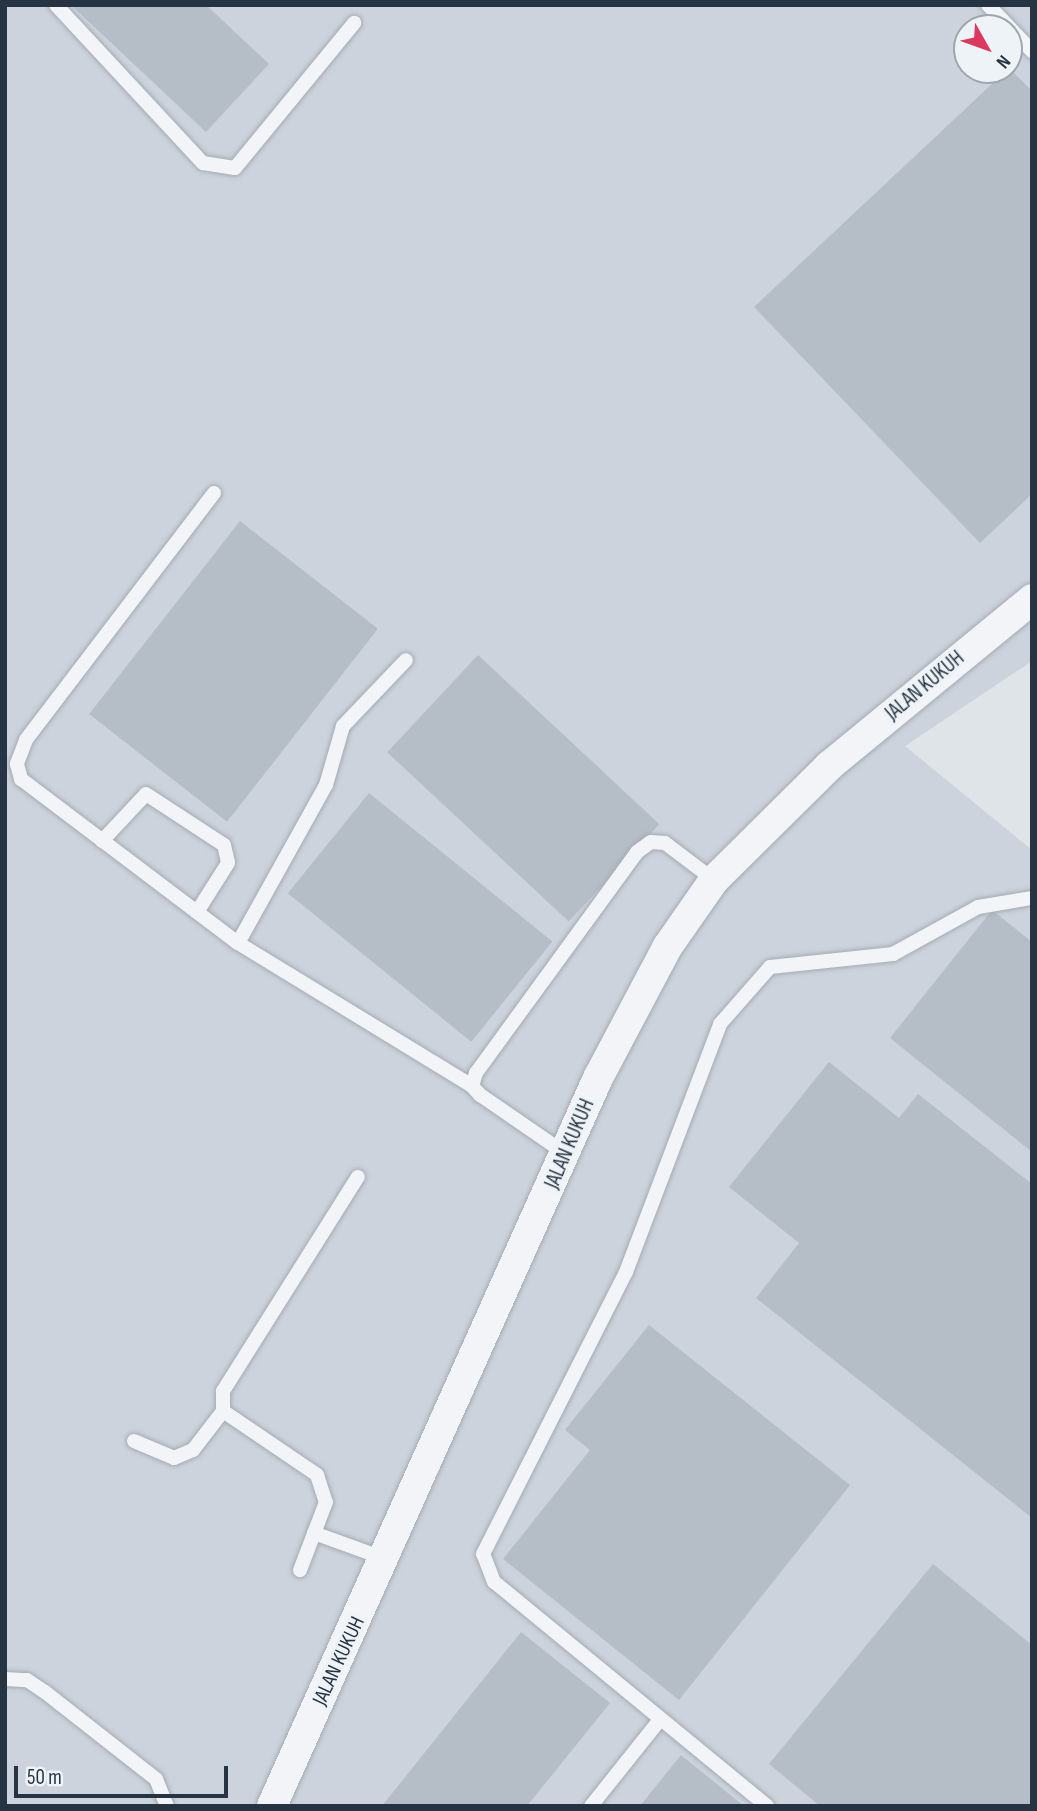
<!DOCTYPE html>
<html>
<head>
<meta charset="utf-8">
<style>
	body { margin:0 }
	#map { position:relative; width:1037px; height:1811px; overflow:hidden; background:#dfe4e9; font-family:"Sofia Sans Condensed",sans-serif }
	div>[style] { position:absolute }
	.built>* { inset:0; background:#ccd3dc }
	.building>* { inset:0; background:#b5bdc7; transform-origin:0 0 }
	.roads { filter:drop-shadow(0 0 2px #a4abb4) drop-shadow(0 0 2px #a4abb4) }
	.service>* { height:14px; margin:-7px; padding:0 7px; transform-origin:7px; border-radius:7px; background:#f2f4f7 }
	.minor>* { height:30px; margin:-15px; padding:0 15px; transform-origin:15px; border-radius:15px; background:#f2f4f7 }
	span { translate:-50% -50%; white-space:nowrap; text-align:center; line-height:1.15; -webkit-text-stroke:6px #eef3f7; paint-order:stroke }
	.street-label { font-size:21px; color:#263342 }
	.frame { position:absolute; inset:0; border:7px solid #263342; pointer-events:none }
	.north { position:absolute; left:953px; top:14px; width:70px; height:70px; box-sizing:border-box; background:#eef3f7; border:2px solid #9ea6af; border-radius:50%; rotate:130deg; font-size:19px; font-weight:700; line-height:28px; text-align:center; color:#263342 }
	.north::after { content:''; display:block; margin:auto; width:24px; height:32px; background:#db375f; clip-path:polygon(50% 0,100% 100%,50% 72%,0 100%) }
	.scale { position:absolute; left:14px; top:1766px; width:214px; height:32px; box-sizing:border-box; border:4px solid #263342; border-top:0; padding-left:9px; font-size:21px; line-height:24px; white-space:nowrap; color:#263342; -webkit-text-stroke:5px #eef3f7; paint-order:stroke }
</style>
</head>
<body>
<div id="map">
	<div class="built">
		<i style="clip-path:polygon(evenodd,5px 5px,1032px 5px,1032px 661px,905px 746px,1032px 850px,1032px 1806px,5px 1806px,5px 5px,967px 28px,1009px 28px,1009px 70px,967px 70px,967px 28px)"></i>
	</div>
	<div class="building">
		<i style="clip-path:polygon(71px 5px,206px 5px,269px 64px,206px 132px)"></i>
		<i style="clip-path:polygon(1009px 68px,1032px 91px,1032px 494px,980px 543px,754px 307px)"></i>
		<i style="left:240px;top:521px;width:175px;height:245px;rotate:38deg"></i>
		<i style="left:478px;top:655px;width:248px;height:133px;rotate:43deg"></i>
		<i style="left:369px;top:793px;width:236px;height:129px;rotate:39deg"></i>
		<i style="clip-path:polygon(992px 910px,1032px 942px,1032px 1152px,890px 1038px)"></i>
		<i style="clip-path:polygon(829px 1062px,899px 1118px,918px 1094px,1032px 1184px,1032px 1518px,756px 1298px,799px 1243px,729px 1187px)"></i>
		<i style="clip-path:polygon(649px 1325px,850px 1485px,679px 1700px,503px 1559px,590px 1450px,565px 1430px)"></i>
		<i style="clip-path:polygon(933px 1564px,1032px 1645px,1032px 1806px,820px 1806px,769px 1764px)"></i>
		<i style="clip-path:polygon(521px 1632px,610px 1703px,527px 1806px,382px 1806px)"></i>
		<i style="clip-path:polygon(681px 1755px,744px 1806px,640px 1806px)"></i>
	</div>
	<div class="roads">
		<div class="service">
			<i style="left:56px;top:5px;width:216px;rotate:47.1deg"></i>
			<i style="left:203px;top:163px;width:32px;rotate:9deg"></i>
			<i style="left:235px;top:168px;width:188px;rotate:-50.6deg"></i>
			<i style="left:988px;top:5px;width:64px;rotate:46.3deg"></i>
			<i style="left:214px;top:493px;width:310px;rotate:127.3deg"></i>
			<i style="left:26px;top:740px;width:26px;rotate:111deg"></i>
			<i style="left:17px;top:764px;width:16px;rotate:75deg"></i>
			<i style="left:21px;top:779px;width:272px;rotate:37.1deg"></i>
			<i style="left:238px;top:943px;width:274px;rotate:31.4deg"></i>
			<i style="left:102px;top:841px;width:64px;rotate:-46.9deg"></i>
			<i style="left:146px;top:794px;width:93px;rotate:33.2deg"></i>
			<i style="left:224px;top:845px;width:18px;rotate:77deg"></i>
			<i style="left:228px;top:863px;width:58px;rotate:122.3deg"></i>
			<i style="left:238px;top:943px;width:181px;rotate:-60.9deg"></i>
			<i style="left:326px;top:785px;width:61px;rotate:-73.9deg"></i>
			<i style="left:343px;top:726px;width:91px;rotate:-46.3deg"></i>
			<i style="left:566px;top:1154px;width:104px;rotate:-145.5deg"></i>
			<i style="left:480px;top:1095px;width:12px;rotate:-132deg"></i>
			<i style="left:472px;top:1086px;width:14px;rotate:-73deg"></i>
			<i style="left:476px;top:1073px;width:273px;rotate:-53.9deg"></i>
			<i style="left:637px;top:852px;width:17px;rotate:-36deg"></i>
			<i style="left:651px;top:842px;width:14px;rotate:4deg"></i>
			<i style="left:665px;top:843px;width:61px;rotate:37.1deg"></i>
			<i style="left:223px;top:1411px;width:114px;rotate:34.2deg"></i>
			<i style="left:317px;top:1475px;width:28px;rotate:72deg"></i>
			<i style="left:326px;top:1502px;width:73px;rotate:110.9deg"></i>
			<i style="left:134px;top:1441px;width:43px;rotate:23deg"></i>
			<i style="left:174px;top:1458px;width:21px;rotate:-23deg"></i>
			<i style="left:193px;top:1450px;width:49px;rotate:-52.4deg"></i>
			<i style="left:223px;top:1411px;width:20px;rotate:-90deg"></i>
			<i style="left:223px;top:1391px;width:253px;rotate:-57.8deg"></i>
			<i style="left:314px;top:1533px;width:77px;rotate:19.9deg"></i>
			<i style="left:5px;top:1679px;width:22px;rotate:3deg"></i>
			<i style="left:27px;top:1680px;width:22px;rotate:34deg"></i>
			<i style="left:45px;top:1692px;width:141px;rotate:38.1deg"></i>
			<i style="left:156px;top:1779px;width:29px;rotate:68deg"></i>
			<i style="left:591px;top:1806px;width:107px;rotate:-51.4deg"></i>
			<i style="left:767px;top:1806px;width:353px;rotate:-140.6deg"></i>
			<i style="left:494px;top:1582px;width:30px;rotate:-111deg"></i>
			<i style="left:483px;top:1554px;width:316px;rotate:-63.1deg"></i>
			<i style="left:626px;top:1272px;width:265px;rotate:-69.2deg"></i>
			<i style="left:720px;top:1024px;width:76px;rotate:-48.7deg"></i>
			<i style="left:770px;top:967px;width:124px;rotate:-6deg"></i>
			<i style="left:893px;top:954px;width:97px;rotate:-28.9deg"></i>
			<i style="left:978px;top:907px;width:55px;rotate:-9.5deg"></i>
		</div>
		<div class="minor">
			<i style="left:272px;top:1806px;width:798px;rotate:-65.88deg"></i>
			<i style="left:598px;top:1078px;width:149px;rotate:-62.1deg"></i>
			<i style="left:668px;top:946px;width:80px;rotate:-55.1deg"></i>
			<i style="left:714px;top:880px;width:162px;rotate:-44.7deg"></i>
			<i style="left:829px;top:766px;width:263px;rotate:-39.4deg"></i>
		</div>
	</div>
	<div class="street-label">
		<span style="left:925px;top:686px;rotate:-40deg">JALAN KUKUH</span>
		<span style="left:570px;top:1144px;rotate:-67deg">JALAN KUKUH</span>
		<span style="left:339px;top:1661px;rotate:-65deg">JALAN KUKUH</span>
	</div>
	<div class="frame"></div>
	<div class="north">N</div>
	<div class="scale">50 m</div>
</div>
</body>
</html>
